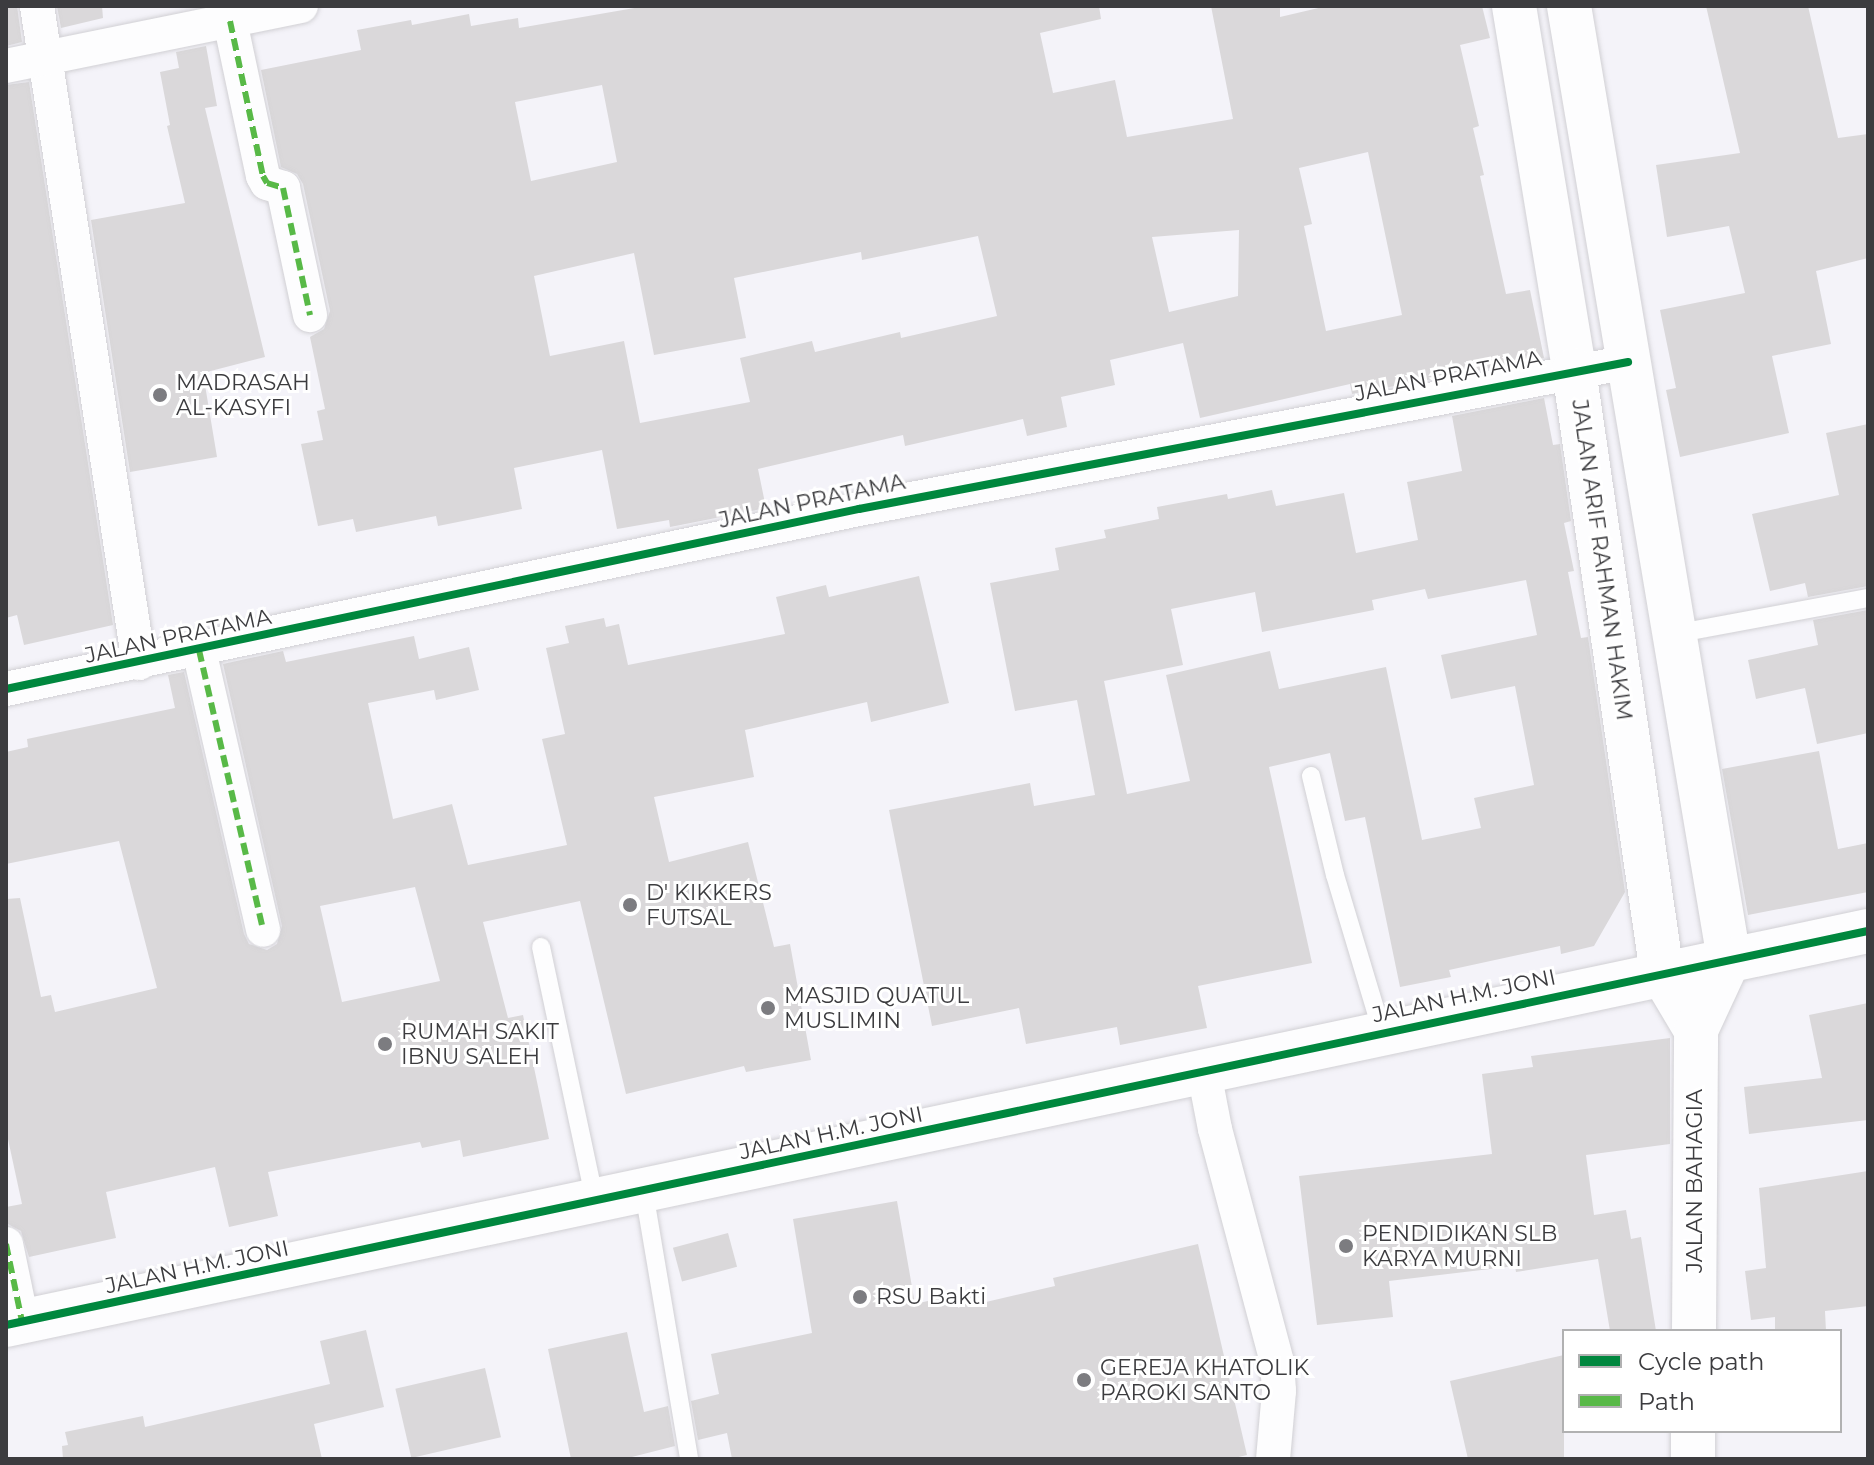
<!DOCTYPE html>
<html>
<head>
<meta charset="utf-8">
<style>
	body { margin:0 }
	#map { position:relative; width:1874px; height:1465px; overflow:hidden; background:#f4f3f9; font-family:Montserrat,sans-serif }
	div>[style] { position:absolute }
	.building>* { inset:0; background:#dad8da; transform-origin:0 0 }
	.roads { filter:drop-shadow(0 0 2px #d1d0d4) drop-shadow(0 0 2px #d1d0d4) }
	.lane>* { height:18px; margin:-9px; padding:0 9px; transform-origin:9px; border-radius:9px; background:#fdfdfe }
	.street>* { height:34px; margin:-17px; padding:0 17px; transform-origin:17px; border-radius:17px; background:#fdfdfe }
	.secondary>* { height:44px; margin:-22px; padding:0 22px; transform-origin:22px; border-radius:22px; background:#fdfdfe }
	.quiet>* { height:6px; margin-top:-3px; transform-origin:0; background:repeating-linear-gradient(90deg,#58b947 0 12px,transparent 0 18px) }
	.cycleway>* { height:8px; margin:-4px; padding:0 4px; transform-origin:4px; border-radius:4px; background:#00873e }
	.dots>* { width:22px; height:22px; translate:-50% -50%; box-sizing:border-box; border:4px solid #fff; border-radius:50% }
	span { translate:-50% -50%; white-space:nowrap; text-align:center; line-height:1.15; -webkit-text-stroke:6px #fff; paint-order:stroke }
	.street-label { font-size:22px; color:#3c3c3f }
	.poi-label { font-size:22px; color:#3c3c3f }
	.left { translate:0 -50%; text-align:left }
	.frame { position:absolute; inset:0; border:8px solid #3c3c3f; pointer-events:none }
	.legend { position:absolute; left:1562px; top:1329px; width:280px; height:104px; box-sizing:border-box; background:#fff; border:2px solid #b1b1b2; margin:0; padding:10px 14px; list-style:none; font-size:24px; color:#3c3c3f }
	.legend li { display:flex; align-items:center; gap:16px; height:40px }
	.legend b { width:40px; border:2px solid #b1b1b2 }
</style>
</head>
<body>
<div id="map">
	<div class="building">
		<i style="clip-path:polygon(6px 6px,17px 6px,22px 42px,6px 46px)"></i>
		<i style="clip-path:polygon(57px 6px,102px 6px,103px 18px,61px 28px)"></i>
		<i style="clip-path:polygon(evenodd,646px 6px,1099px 6px,1101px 19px,1040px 33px,1053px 93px,1115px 80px,1127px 137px,1233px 119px,1211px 6px,1280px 6px,1280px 17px,1327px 6px,1482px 6px,1490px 38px,1460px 45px,1479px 126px,1473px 128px,1484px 175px,1480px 176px,1506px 294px,1530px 290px,1544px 358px,1352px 394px,1350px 384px,1200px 418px,1183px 343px,1110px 360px,1115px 385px,1061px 397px,1067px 427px,1027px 436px,1023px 419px,905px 446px,903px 435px,758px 469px,766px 508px,670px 527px,669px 520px,617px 529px,602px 450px,514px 468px,522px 509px,438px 526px,436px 516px,356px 532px,353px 519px,318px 526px,301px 444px,323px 440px,317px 411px,325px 409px,310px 337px,324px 329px,330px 311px,303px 184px,297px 174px,281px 167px,261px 70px,361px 50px,357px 30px,411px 20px,412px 25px,469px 14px,471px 26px,518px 18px,519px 28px,646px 6px,602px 85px,617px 162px,531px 181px,515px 102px,602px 85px,646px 6px,1368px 152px,1402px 315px,1326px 331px,1304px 226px,1312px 224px,1299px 168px,1368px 152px,646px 6px,1239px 230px,1238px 296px,1169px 312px,1152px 237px,1239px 230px,646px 6px,978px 236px,997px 316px,901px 338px,900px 332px,815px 352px,812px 341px,740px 358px,750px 402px,640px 423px,624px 341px,550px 356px,534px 276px,634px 253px,654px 355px,746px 338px,734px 278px,861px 252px,862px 260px,978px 236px)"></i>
		<i style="clip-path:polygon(1706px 6px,1808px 6px,1838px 138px,1868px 134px,1868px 258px,1816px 271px,1831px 344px,1772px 356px,1789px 433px,1680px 457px,1666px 390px,1676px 388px,1660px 310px,1745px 293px,1729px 226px,1667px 237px,1656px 165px,1740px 153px)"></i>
		<i style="clip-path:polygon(206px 46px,217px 106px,205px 108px,265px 357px,203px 373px,217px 457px,130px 472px,91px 220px,185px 203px,167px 126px,170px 125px,160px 72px,179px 68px,176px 52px)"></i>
		<i style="clip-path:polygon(29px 82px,113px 625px,24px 645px,17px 615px,6px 618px,6px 85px)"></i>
		<i style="clip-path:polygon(evenodd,1544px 398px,1553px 445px,1560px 444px,1571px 521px,1564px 523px,1574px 571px,1568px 572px,1581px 638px,1588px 637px,1625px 892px,1594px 946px,1561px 954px,1560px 946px,1449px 970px,1451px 977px,1400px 987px,1365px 817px,1345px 821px,1330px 753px,1269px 767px,1312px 963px,1198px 986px,1207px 1028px,1120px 1045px,1117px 1027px,1026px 1044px,1019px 1008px,932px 1026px,889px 810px,1030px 783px,1034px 806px,1095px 795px,1077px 700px,1015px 711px,990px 583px,1059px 570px,1055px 548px,1106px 538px,1104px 530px,1159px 519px,1157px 507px,1227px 494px,1228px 499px,1272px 490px,1276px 506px,1344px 493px,1356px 553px,1418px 540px,1407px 482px,1462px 471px,1452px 416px,1544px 398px,1526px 580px,1537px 635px,1441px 655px,1451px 699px,1515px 686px,1534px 785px,1474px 798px,1481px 828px,1422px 840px,1386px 667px,1279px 689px,1270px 651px,1166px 675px,1190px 781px,1127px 794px,1104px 681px,1183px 665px,1171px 609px,1255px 592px,1262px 632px,1374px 610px,1372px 600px,1425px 589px,1428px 599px,1526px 580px)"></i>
		<i style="clip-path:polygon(1868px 424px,1868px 586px,1808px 597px,1805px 583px,1770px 591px,1752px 514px,1839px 495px,1826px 433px)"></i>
		<i style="clip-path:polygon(evenodd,919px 576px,949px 703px,871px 722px,867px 702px,745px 730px,754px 777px,654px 797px,669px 862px,748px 842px,774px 947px,790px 944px,811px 1060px,746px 1072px,744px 1066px,626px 1094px,580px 901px,483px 922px,508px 1018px,523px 1015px,549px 1139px,463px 1157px,460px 1140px,422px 1148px,420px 1142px,268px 1172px,278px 1216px,229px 1227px,215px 1167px,106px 1192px,116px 1238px,29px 1257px,21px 1231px,6px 1223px,6px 1207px,22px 1204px,6px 1130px,6px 899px,20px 898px,41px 997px,51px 995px,55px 1012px,157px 988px,119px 841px,6px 864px,6px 752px,28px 747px,27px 739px,175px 708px,168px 675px,184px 672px,244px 934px,249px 944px,267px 950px,277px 944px,282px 926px,223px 664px,283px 651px,286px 662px,414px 636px,419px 659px,469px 647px,479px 690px,436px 700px,434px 690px,368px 703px,393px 819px,452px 804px,468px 865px,567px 845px,542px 739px,565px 734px,546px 648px,569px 643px,565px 626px,604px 618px,606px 627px,619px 624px,628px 665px,785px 634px,776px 597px,826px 585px,829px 597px,919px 576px,415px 887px,440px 981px,342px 1002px,320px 906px,415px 887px)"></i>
		<i style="clip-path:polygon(1868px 610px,1868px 733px,1817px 744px,1805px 688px,1756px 699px,1748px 660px,1818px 645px,1813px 620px)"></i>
		<i style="clip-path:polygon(1819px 751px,1838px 849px,1868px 843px,1868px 892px,1748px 915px,1722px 769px)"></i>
		<i style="clip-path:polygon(1868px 1003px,1868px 1120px,1749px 1134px,1744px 1087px,1822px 1078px,1809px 1015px)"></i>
		<i style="clip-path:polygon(1670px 1038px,1670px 1144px,1586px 1155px,1594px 1215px,1626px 1210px,1631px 1239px,1641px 1237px,1656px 1331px,1610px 1331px,1598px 1259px,1516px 1272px,1515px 1266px,1389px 1281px,1393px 1317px,1317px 1325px,1299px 1176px,1492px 1154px,1482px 1074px,1533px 1067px,1531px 1056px)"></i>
		<i style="clip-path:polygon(1868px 1171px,1868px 1306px,1825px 1311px,1826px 1331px,1775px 1331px,1775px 1317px,1751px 1320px,1745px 1271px,1766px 1268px,1759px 1188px)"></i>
		<i style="clip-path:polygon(897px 1201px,915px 1304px,970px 1291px,973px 1305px,1055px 1286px,1053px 1278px,1198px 1244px,1247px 1455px,1230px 1459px,732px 1459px,727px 1433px,698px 1440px,691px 1401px,719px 1394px,711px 1354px,812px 1333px,793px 1219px)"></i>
		<i style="left:728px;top:1233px;width:35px;height:57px;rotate:75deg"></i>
		<i style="clip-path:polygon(366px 1330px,384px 1407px,314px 1424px,322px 1459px,63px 1459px,62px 1446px,68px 1445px,65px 1432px,143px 1416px,145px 1427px,330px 1384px,320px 1341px)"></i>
		<i style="clip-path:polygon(627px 1332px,644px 1412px,668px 1406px,675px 1446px,624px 1459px,571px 1459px,548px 1349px)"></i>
		<i style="clip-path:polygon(1564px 1355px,1564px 1459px,1468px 1459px,1450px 1381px)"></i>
		<i style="left:485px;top:1368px;width:71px;height:92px;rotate:77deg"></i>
	</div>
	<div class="roads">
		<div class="lane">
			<i style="left:1674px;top:634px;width:197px;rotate:-10.5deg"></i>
			<i style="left:1311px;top:776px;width:102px;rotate:76.4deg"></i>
			<i style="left:1335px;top:875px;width:164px;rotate:73.3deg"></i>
			<i style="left:541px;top:947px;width:261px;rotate:78deg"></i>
			<i style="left:644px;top:1192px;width:271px;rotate:80.4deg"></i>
		</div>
		<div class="street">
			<i style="left:37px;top:6px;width:665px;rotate:81.18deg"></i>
			<i style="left:230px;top:21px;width:158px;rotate:78deg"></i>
			<i style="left:263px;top:176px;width:8px;rotate:60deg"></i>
			<i style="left:267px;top:183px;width:17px;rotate:17deg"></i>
			<i style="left:283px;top:188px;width:130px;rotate:78deg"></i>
			<i style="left:6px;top:66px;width:301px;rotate:-11.5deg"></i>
			<i style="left:199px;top:650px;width:287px;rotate:77.1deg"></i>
			<i style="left:6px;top:689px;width:872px;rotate:-11.92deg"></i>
			<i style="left:859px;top:509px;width:783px;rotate:-10.82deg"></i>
			<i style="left:1204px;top:1072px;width:58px;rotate:79.1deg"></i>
			<i style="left:1215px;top:1129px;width:241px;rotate:75.1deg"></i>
			<i style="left:1277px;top:1362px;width:29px;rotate:86deg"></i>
			<i style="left:1279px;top:1391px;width:68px;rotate:95deg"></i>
			<i style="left:6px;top:1244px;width:79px;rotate:78.3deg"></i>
		</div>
		<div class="secondary">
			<i style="left:1514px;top:6px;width:369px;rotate:80.6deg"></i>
			<i style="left:1574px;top:370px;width:609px;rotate:81.7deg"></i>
			<i style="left:1662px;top:973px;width:66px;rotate:59.2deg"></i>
			<i style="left:1569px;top:6px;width:966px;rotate:80.47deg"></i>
			<i style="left:6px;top:1325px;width:1903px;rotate:-11.95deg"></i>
			<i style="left:1694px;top:1331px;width:301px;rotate:-89.6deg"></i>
			<i style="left:1696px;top:1030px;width:78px;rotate:-65.1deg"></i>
			<i style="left:1693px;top:1459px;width:28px;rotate:-90deg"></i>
		</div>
	</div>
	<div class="quiet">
		<i style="left:230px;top:21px;width:158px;rotate:78deg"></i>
		<i style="left:263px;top:176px;width:8px;rotate:60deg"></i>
		<i style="left:267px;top:183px;width:17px;rotate:17deg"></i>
		<i style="left:283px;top:188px;width:130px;rotate:78deg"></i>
		<i style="left:199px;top:650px;width:287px;rotate:77.1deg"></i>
		<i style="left:6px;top:1244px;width:79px;rotate:78.3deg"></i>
	</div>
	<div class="cycleway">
		<i style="left:6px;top:689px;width:872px;rotate:-11.92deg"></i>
		<i style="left:859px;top:509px;width:783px;rotate:-10.82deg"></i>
		<i style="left:6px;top:1325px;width:1903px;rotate:-11.95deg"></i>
	</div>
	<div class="dots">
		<i style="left:160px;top:395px;background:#7c7c80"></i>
		<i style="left:630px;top:905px;background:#7c7c80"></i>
		<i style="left:768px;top:1008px;background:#7c7c80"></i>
		<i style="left:385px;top:1044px;background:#7c7c80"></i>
		<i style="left:1346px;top:1246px;background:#7c7c80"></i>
		<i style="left:860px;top:1297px;background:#7c7c80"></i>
		<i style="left:1084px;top:1380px;background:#7c7c80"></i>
	</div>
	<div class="street-label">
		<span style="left:1448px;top:376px;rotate:-11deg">JALAN PRATAMA</span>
		<span style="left:812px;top:501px;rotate:-12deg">JALAN PRATAMA</span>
		<span style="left:1602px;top:560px;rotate:82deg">JALAN ARIF RAHMAN HAKIM</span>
		<span style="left:178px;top:636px;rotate:-12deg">JALAN PRATAMA</span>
		<span style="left:1464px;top:996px;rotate:-12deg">JALAN H.M. JONI</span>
		<span style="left:831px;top:1133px;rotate:-12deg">JALAN H.M. JONI</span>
		<span style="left:1695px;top:1181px;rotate:-90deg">JALAN BAHAGIA</span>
		<span style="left:197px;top:1267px;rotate:-12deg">JALAN H.M. JONI</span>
	</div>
	<div class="poi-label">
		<span class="left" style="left:176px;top:395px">MADRASAH<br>AL-KASYFI</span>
		<span class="left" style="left:646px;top:905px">D' KIKKERS<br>FUTSAL</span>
		<span class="left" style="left:784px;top:1008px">MASJID QUATUL<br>MUSLIMIN</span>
		<span class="left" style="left:401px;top:1044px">RUMAH SAKIT<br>IBNU SALEH</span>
		<span class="left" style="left:1362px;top:1246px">PENDIDIKAN SLB<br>KARYA MURNI</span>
		<span class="left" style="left:876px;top:1297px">RSU Bakti</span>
		<span class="left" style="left:1100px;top:1380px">GEREJA KHATOLIK<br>PAROKI SANTO</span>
	</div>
	<div class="frame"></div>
	<ul class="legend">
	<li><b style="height:10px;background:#00873e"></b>Cycle path</li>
	<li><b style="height:10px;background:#58b947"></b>Path</li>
	</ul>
</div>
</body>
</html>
